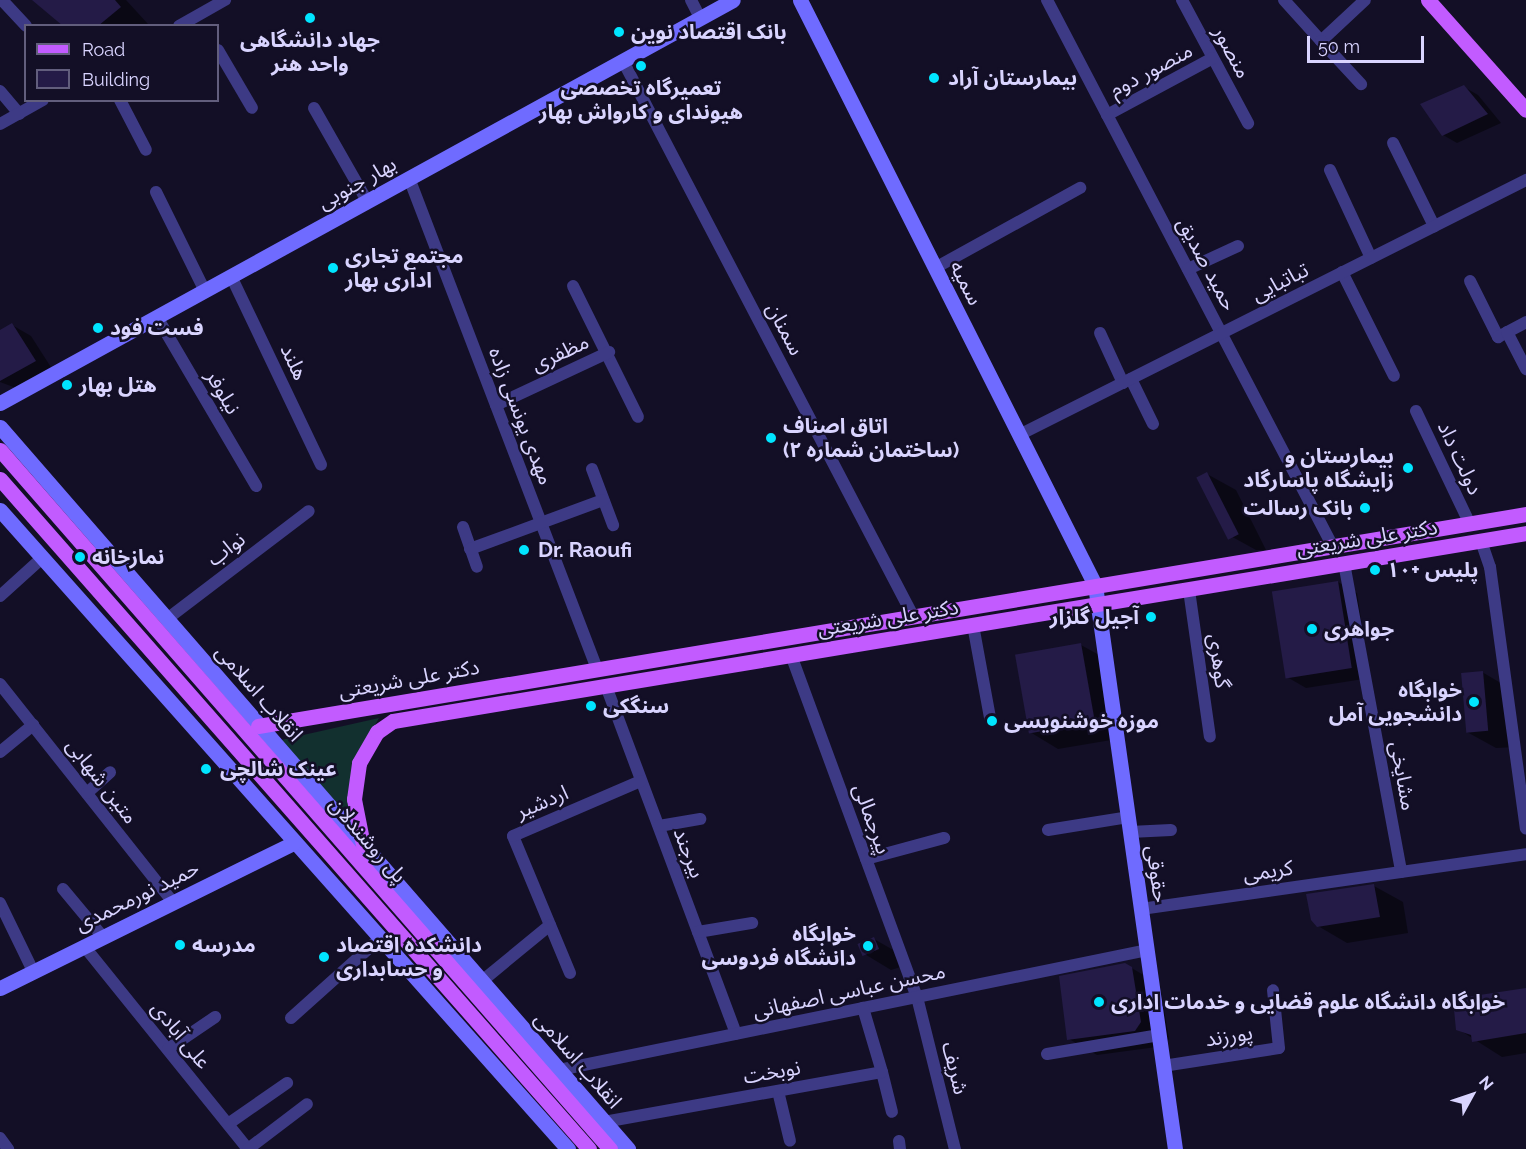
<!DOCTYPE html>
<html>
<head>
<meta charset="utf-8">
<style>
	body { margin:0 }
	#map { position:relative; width:1526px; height:1149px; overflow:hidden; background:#130f26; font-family:Raleway,"Noto Sans Arabic",sans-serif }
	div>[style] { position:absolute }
	.green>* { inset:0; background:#12302f }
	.shadow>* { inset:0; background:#0007 }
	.building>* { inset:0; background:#241b47; transform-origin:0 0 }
	.street>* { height:12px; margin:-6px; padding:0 6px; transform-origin:6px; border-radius:6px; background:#3d3a85 }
	.secondary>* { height:15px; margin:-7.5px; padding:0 7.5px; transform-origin:7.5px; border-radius:7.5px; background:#6f6bff }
	.primary>* { height:15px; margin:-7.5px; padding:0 7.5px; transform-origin:7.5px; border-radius:7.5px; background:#c25bff }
	.primary-bridge>* { height:15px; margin:-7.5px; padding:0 7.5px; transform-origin:7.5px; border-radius:7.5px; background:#c25bff }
	.dots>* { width:16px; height:16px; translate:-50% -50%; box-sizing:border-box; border:3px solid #130f26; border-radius:50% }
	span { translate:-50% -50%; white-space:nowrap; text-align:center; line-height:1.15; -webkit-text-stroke:5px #130f26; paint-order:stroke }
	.poi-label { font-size:21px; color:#d9d4ff; font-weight:700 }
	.left { translate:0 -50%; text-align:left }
	.right { translate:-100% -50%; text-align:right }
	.street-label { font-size:21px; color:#d9d4ff }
	.legend { position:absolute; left:24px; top:24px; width:195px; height:78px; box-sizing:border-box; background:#130f26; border:2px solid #625e7d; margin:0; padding:8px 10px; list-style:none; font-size:18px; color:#d9d4ff }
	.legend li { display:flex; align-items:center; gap:12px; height:30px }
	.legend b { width:30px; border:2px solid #625e7d }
	.north { position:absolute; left:1442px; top:1065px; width:60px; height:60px; -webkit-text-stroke:4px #130f26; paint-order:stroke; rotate:50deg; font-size:16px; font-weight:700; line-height:24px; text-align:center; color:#d9d4ff }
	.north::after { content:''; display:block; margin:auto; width:21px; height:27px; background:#d9d4ff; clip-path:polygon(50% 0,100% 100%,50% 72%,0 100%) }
	.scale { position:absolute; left:1307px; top:36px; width:117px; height:27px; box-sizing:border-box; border:3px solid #d9d4ff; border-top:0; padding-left:8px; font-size:18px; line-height:21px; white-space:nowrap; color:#d9d4ff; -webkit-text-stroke:4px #130f26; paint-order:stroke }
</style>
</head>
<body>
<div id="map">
	<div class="green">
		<i style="clip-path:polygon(379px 718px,353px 764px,348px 816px,281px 740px)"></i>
	</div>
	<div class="shadow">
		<i style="clip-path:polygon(35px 0,126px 0,148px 24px,65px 26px)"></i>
		<i style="clip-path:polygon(1464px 87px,1478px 95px,1501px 123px,1457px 143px,1443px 135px)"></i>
		<i style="clip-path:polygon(12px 325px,31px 336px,54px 372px,16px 388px,0 382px,0 331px)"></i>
		<i style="clip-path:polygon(1207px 474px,1236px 490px,1266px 550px,1256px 550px,1227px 534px)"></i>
		<i style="clip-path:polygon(1338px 582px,1357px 593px,1370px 678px,1306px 688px,1287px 677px)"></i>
		<i style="clip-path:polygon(1081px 645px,1110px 661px,1123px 738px,1058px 749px,1030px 732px)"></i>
		<i style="clip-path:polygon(1482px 672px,1511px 689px,1516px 747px,1496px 748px,1467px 732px)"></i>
		<i style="clip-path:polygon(1374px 886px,1403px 902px,1408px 933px,1347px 943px,1318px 926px)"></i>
		<i style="clip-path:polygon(874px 939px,902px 955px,907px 965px,891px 970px,863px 953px)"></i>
		<i style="clip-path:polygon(1125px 964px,1160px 985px,1169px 1039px,1164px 1046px,1097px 1055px,1069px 1039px)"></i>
		<i style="clip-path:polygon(1526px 989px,1526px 1053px,1502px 1057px,1458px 1029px)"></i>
	</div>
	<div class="building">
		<i style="clip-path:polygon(32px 0,115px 0,121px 7px,98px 26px,63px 26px)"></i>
		<i style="clip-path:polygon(1464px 85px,1488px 114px,1442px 136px,1420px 104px)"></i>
		<i style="clip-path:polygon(12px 323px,36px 361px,0 381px,0 330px)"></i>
		<i style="left:1207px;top:472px;width:70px;height:12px;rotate:63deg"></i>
		<i style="left:1338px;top:581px;width:88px;height:67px;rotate:81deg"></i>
		<i style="left:1081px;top:643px;width:80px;height:67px;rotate:80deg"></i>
		<i style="left:1483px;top:671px;width:60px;height:22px;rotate:85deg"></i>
		<i style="clip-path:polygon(1374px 884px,1380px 917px,1317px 927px,1311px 920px,1306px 894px)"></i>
		<i style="left:874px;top:937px;width:13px;height:18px;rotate:67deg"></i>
		<i style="clip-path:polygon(1125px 963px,1132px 967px,1141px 1022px,1135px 1031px,1067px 1040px,1059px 976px)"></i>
		<i style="clip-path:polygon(1526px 988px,1526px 1033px,1472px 1042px,1471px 1035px,1456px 1030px,1453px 999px)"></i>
	</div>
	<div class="street">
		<i style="left:2px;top:0;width:35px;rotate:47deg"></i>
		<i style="left:691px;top:0;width:20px;rotate:63deg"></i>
		<i style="left:1047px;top:0;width:615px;rotate:62.39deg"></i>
		<i style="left:1182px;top:0;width:140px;rotate:61.8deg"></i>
		<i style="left:1284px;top:0;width:55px;rotate:47.9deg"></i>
		<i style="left:1321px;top:41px;width:60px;rotate:-43deg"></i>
		<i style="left:179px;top:26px;width:53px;rotate:-29.5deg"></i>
		<i style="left:1321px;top:41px;width:59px;rotate:47.1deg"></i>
		<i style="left:218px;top:50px;width:67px;rotate:59.6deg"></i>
		<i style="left:623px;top:61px;width:626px;rotate:62.41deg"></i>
		<i style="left:0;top:91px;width:30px;rotate:50deg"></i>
		<i style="left:120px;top:100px;width:56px;rotate:62.5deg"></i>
		<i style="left:314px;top:108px;width:107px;rotate:60.3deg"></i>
		<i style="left:1107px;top:115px;width:120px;rotate:-28.3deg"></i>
		<i style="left:0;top:124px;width:49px;rotate:-29.2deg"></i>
		<i style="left:1393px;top:143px;width:93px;rotate:63.7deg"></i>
		<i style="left:1330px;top:170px;width:97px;rotate:65deg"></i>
		<i style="left:409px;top:178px;width:526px;rotate:69.05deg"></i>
		<i style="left:156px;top:192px;width:110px;rotate:63.7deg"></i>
		<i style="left:935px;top:268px;width:166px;rotate:-28.9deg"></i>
		<i style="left:1188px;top:269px;width:55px;rotate:-24.7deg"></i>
		<i style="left:1342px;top:272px;width:116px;rotate:63.4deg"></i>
		<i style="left:231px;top:276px;width:209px;rotate:64.5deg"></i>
		<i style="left:1470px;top:281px;width:63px;rotate:63.4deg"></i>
		<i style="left:1498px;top:337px;width:32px;rotate:-28deg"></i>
		<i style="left:573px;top:286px;width:146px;rotate:63.6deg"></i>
		<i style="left:157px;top:317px;width:196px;rotate:59.6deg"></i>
		<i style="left:1507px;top:332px;width:42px;rotate:62.8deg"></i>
		<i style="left:1100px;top:333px;width:55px;rotate:65.3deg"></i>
		<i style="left:1131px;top:379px;width:50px;rotate:63.9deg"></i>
		<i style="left:496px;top:405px;width:125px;rotate:-25.1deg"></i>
		<i style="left:1416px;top:411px;width:123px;rotate:64.5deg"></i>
		<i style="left:1019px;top:435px;width:568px;rotate:-26.7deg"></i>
		<i style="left:592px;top:469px;width:60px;rotate:69.4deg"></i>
		<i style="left:463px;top:527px;width:42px;rotate:70.7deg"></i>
		<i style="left:1481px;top:541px;width:28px;rotate:71deg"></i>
		<i style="left:1490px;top:567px;width:264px;rotate:82.2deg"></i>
		<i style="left:470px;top:549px;width:142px;rotate:-20.2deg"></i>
		<i style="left:1344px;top:563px;width:314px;rotate:79.5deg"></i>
		<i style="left:1189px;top:590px;width:148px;rotate:81.9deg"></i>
		<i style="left:0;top:596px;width:57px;rotate:-42.1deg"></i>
		<i style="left:167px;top:619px;width:178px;rotate:-37.3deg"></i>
		<i style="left:973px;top:625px;width:95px;rotate:79.6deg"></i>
		<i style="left:791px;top:655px;width:364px;rotate:69.8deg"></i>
		<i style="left:917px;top:997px;width:157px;rotate:76deg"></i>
		<i style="left:0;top:684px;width:278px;rotate:51.6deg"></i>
		<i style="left:606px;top:686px;width:371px;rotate:69.5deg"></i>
		<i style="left:0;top:752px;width:43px;rotate:-39.3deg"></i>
		<i style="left:87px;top:793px;width:31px;rotate:-42deg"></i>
		<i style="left:659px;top:826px;width:42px;rotate:-9.7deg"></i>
		<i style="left:1048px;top:830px;width:81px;rotate:-9.2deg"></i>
		<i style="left:1130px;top:832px;width:41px;rotate:-2.8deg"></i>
		<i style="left:866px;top:859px;width:81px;rotate:-15.1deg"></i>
		<i style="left:63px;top:889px;width:62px;rotate:50.2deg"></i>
		<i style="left:0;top:903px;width:76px;rotate:64.1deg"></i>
		<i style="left:1141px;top:909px;width:389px;rotate:-8.1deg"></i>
		<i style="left:698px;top:932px;width:55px;rotate:-9.5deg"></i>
		<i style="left:84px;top:946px;width:261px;rotate:51.1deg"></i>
		<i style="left:570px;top:973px;width:148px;rotate:-112.6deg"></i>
		<i style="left:513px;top:836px;width:139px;rotate:-23.3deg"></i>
		<i style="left:482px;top:981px;width:88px;rotate:-39.5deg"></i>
		<i style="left:291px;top:1018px;width:118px;rotate:-41.9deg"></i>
		<i style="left:168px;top:1049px;width:57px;rotate:-34.2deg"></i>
		<i style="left:1047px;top:1054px;width:114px;rotate:-9.6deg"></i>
		<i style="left:1163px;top:1066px;width:117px;rotate:-8.8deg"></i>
		<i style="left:1279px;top:1048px;width:58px;rotate:-95.9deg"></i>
		<i style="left:559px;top:1070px;width:600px;rotate:-11.53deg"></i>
		<i style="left:882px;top:1072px;width:41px;rotate:76deg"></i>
		<i style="left:778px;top:1091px;width:51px;rotate:76.5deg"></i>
		<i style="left:604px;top:1122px;width:282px;rotate:-10.2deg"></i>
		<i style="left:882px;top:1072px;width:67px;rotate:-106.5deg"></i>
		<i style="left:228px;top:1124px;width:72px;rotate:-34.8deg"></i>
		<i style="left:0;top:1138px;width:14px;rotate:54deg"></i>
		<i style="left:899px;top:1141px;width:8px;rotate:83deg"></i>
		<i style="left:248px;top:1149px;width:74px;rotate:-37.3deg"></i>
	</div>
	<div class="secondary">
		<i style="left:800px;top:0;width:655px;rotate:63.24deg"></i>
		<i style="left:1095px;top:585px;width:570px;rotate:81.93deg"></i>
		<i style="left:0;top:403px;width:836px;rotate:-28.8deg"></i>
		<i style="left:0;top:427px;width:957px;rotate:48.98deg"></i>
		<i style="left:0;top:510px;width:855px;rotate:48.37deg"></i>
		<i style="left:0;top:988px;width:327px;rotate:-26.3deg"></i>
	</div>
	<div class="primary">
		<i style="left:1428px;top:0;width:147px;rotate:48.3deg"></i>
		<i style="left:258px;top:726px;width:1286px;rotate:-9.49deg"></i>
		<i style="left:363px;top:845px;width:47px;rotate:-101.1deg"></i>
		<i style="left:354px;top:799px;width:36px;rotate:-82deg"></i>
		<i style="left:359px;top:763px;width:36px;rotate:-60deg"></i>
		<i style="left:377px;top:732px;width:19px;rotate:-35deg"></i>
		<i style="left:393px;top:721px;width:1148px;rotate:-9.42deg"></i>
	</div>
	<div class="primary-bridge">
		<i style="left:0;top:450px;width:928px;rotate:48.89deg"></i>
		<i style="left:0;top:479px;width:892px;rotate:48.68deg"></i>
	</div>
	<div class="dots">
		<i style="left:310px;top:18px;background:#00e5ff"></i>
		<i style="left:619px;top:32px;background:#00e5ff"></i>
		<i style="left:641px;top:66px;background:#00e5ff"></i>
		<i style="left:934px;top:78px;background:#00e5ff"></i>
		<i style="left:333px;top:268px;background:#00e5ff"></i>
		<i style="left:98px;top:328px;background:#00e5ff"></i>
		<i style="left:67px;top:385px;background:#00e5ff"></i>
		<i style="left:771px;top:438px;background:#00e5ff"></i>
		<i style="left:1408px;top:468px;background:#00e5ff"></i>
		<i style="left:1365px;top:508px;background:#00e5ff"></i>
		<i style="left:524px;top:550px;background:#00e5ff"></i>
		<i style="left:80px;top:557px;background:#00e5ff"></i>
		<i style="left:1375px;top:570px;background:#00e5ff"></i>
		<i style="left:1151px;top:617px;background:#00e5ff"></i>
		<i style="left:1312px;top:629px;background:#00e5ff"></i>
		<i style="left:1474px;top:702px;background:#00e5ff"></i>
		<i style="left:591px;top:706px;background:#00e5ff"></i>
		<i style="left:992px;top:721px;background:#00e5ff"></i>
		<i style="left:206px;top:769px;background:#00e5ff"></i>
		<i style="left:180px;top:945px;background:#00e5ff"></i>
		<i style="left:868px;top:946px;background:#00e5ff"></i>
		<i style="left:324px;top:957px;background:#00e5ff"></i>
		<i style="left:1099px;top:1002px;background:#00e5ff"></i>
	</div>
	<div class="poi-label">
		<span class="left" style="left:631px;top:32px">بانک اقتصاد نوین</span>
		<span style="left:310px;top:52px">جهاد دانشگاهی<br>واحد هنر</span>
		<span class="left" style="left:948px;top:78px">بیمارستان آراد</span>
		<span style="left:641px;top:100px">تعمیرگاه تخصصی<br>هیوندای و کارواش بهار</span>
		<span class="left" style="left:345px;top:268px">مجتمع تجاری<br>اداری بهار</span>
		<span class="left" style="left:110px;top:328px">فست فود</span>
		<span class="left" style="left:79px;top:385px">هتل بهار</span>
		<span class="left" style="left:783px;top:438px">اتاق اصناف<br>(ساختمان شماره ۲)</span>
		<span class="right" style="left:1394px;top:468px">بیمارستان و<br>زایشگاه پاسارگاد</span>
		<span class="right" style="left:1353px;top:508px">بانک رسالت</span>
		<span class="left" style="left:538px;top:550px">Dr. Raoufi</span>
		<span class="left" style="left:92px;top:557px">نمازخانه</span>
		<span class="left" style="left:1387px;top:570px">پلیس +۱۰</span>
		<span class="right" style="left:1139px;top:617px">آجیل گلزار</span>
		<span class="left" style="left:1324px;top:629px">جواهری</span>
		<span class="right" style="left:1462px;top:702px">خوابگاه<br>دانشجویی آمل</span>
		<span class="left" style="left:603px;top:706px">سنگکی</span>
		<span class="left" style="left:1004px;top:721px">موزه خوشنویسی</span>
		<span class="left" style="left:220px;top:769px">عينک شالچی</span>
		<span class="right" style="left:856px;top:946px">خوابگاه<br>دانشگاه فردوسی</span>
		<span class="left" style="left:192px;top:945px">مدرسه</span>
		<span class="left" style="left:336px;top:957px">دانشکده اقتصاد<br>و حسابداری</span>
		<span class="left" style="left:1111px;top:1002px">خوابگاه دانشگاه علوم قضایی و خدمات اداری</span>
	</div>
	<div class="street-label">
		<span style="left:1232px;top:52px;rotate:62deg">منصور</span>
		<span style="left:1151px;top:70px;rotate:-28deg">منصور دوم</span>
		<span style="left:357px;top:183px;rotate:-29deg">بهار جنوبی</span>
		<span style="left:1207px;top:264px;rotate:62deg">حمید صدیق</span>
		<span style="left:1280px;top:282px;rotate:-27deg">تباتبایی</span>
		<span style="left:966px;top:283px;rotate:63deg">سمیه</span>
		<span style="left:785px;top:329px;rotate:62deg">سمنان</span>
		<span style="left:560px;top:353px;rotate:-25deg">مظفری</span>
		<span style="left:294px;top:362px;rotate:65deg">هلند</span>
		<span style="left:223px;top:392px;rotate:60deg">نیلوفر</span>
		<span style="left:521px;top:416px;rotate:69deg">مهدی یونسی زاده</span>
		<span style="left:1460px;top:458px;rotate:65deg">دولت داد</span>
		<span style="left:1367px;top:538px;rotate:-9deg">دکتر علی شریعتی</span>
		<span style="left:226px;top:549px;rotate:-37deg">نواب</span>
		<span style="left:888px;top:618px;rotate:-9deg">دکتر علی شریعتی</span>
		<span style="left:1219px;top:661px;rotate:82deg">گوهری</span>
		<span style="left:409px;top:679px;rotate:-10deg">دکتر علی شریعتی</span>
		<span style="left:259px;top:693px;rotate:49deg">انقلاب اسلامی</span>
		<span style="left:1403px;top:776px;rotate:80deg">مشایخی</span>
		<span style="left:102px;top:781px;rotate:52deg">متین شهابی</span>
		<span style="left:542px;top:802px;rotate:-23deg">اردشیر</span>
		<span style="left:872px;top:819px;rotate:70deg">پیرجمالی</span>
		<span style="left:368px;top:840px;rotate:49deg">پل روشندلان</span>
		<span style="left:689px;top:853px;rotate:69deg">بیرجند</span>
		<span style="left:1268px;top:871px;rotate:-8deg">کریمی</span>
		<span style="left:1157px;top:874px;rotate:82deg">حقوقی</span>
		<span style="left:137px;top:896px;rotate:-26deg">حمید نورمحمدی</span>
		<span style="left:849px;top:991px;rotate:-12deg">محسن عباسی اصفهانی</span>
		<span style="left:181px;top:1035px;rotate:51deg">علی آبادی</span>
		<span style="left:1229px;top:1036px;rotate:-9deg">پورزند</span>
		<span style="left:578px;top:1060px;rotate:49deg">انقلاب اسلامی</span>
		<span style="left:955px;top:1068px;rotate:76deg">شریف</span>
		<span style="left:772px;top:1072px;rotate:-10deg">نوبخت</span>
	</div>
	<ul class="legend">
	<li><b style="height:8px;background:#c25bff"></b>Road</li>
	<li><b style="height:16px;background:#241b47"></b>Building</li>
	</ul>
	<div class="north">N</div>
	<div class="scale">50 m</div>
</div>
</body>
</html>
